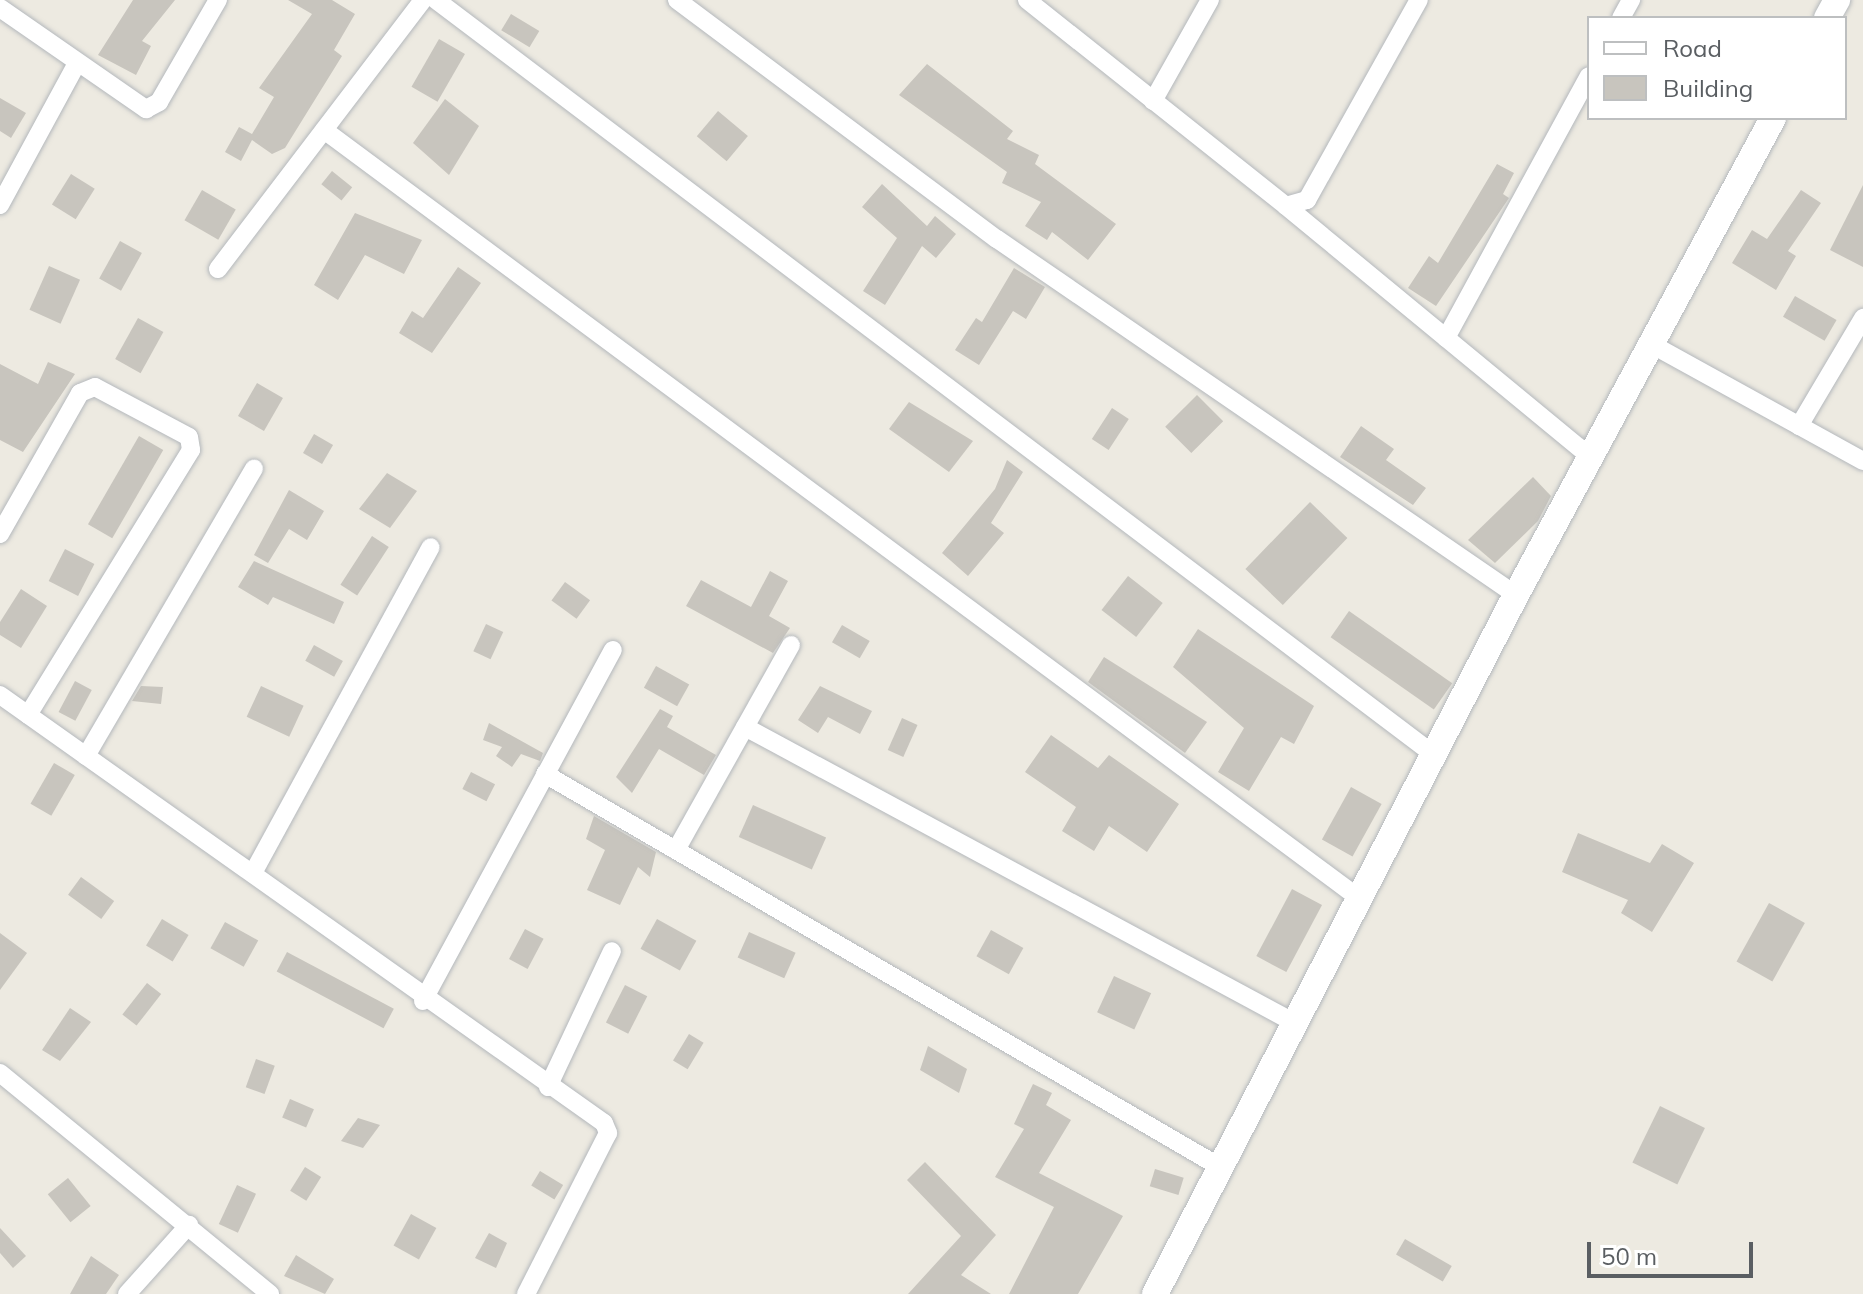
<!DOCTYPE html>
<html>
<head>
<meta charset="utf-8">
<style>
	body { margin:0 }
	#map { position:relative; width:1863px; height:1294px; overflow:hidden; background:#edeae1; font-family:Mulish,sans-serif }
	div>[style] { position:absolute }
	.building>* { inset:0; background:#c8c5be; transform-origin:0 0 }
	.roads { filter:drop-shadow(0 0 2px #b4b8bc) drop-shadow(0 0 2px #b4b8bc) }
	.street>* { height:18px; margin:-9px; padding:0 9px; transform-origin:9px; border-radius:9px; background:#fff }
	.secondary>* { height:26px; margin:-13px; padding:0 13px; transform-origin:13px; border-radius:13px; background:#fff }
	span { translate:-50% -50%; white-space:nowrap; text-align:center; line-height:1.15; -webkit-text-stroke:6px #fff; paint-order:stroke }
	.legend { position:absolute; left:1587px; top:16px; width:260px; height:104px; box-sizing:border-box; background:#fff; border:2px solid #bdbfc0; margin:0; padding:10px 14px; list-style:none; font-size:24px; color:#5a5e62 }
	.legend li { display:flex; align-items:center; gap:16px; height:40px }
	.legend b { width:40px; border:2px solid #bdbfc0 }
	.scale { position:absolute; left:1587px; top:1242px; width:166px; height:36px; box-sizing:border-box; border:4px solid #5a5e62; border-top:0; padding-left:10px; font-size:24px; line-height:28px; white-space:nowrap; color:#5a5e62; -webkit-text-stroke:6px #fff; paint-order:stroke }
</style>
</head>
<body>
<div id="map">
	<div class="building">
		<i style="clip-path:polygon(133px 0,175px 0,142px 41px,151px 46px,136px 75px,98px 55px)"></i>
		<i style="clip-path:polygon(288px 0,332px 0,355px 14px,334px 50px,342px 56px,285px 148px,272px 154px,252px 140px,241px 161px,225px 152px,239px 127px,252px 134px,274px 97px,259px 88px,312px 14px)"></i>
		<i style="left:511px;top:14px;width:33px;height:19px;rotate:31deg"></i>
		<i style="left:439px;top:39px;width:30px;height:55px;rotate:30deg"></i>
		<i style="clip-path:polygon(927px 64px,1013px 131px,1007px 139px,1039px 155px,1035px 164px,1116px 224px,1088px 260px,1052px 232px,1047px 240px,1025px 226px,1041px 202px,1002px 183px,1007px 172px,899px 95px)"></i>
		<i style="clip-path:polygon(0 98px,26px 113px,11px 138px,0 131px)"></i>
		<i style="clip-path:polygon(445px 99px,479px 126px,449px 175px,413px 143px)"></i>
		<i style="left:718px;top:111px;width:39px;height:33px;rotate:40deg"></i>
		<i style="clip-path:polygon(1497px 164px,1514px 173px,1503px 194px,1509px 198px,1436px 306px,1408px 288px,1429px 256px,1438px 263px)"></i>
		<i style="left:332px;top:171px;width:26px;height:17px;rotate:39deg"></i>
		<i style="left:71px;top:174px;width:28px;height:36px;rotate:32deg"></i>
		<i style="clip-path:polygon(882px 184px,927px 226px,935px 216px,956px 234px,936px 258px,922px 246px,885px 305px,863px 291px,897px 238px,862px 207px)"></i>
		<i style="clip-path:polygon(1863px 185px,1863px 267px,1830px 250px)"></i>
		<i style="left:202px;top:190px;width:39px;height:35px;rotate:30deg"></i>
		<i style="clip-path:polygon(1801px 190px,1821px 203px,1788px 251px,1796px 256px,1776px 290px,1732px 263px,1752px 230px,1767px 239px)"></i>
		<i style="clip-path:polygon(355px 213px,422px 240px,404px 274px,365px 255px,338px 300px,314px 285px)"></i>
		<i style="left:120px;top:241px;width:25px;height:43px;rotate:29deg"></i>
		<i style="left:49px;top:266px;width:34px;height:48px;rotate:24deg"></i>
		<i style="clip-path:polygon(458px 267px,481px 283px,432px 353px,399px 333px,412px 311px,423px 318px)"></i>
		<i style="clip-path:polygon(1014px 268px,1045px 287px,1026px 319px,1013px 311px,979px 365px,955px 350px,976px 318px,982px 322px)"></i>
		<i style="left:1795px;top:296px;width:48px;height:24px;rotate:30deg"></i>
		<i style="left:138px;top:318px;width:29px;height:47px;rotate:29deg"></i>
		<i style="clip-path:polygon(48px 362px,75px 374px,23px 452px,0 440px,0 364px,38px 384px)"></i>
		<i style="left:257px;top:383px;width:30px;height:38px;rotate:30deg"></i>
		<i style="left:1197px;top:395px;width:37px;height:45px;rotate:45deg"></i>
		<i style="clip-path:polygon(909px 402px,973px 441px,949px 472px,889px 429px)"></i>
		<i style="left:1112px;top:408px;width:20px;height:37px;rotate:33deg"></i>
		<i style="clip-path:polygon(1361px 426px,1394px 449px,1386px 460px,1426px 488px,1413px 505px,1340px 457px)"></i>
		<i style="left:314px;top:434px;width:22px;height:22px;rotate:30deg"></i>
		<i style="left:139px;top:436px;width:28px;height:102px;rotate:30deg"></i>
		<i style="clip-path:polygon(1007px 460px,1023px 472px,991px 523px,1004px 533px,968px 576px,942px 553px,995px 489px)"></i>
		<i style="clip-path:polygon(387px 473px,417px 491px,390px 528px,359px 509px)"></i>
		<i style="clip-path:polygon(1533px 477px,1551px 496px,1538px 521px,1495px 563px,1468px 540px)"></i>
		<i style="clip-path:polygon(289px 490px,324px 511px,307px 540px,289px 529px,268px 563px,254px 555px)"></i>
		<i style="left:1310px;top:502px;width:52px;height:93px;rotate:44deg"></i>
		<i style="left:372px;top:536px;width:20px;height:58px;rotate:33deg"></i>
		<i style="left:65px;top:549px;width:33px;height:36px;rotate:27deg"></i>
		<i style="clip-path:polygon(254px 561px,344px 602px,334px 624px,273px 597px,268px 605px,238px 587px)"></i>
		<i style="clip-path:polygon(770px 571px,788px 581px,769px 616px,790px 628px,773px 653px,686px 606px,701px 580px,751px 607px)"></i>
		<i style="left:1128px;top:576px;width:44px;height:43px;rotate:38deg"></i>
		<i style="left:565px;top:582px;width:31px;height:23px;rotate:36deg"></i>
		<i style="clip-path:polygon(21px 589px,47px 606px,21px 648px,0 635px,0 622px)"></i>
		<i style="left:1349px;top:611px;width:126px;height:32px;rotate:35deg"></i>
		<i style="left:486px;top:624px;width:19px;height:30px;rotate:25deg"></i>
		<i style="left:842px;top:625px;width:32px;height:20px;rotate:30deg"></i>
		<i style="clip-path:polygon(1198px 629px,1314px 706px,1294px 744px,1281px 737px,1249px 791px,1218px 772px,1244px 728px,1173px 667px)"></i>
		<i style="left:314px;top:645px;width:33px;height:18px;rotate:29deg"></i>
		<i style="clip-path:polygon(1104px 657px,1207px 722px,1185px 753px,1088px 682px)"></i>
		<i style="left:656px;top:666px;width:38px;height:25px;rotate:29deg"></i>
		<i style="left:75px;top:681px;width:19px;height:35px;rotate:28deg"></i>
		<i style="clip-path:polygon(141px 686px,163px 687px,161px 704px,132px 701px)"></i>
		<i style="left:261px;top:686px;width:47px;height:34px;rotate:25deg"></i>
		<i style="clip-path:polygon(820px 686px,872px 711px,860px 734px,828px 717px,818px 733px,798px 720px)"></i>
		<i style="clip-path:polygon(660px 709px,673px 716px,667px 727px,716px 755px,704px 775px,659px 749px,632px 793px,616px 777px)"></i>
		<i style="left:902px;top:718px;width:17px;height:35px;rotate:24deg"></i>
		<i style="clip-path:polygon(489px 723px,543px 753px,540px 761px,521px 754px,512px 767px,496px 756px,502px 747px,483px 740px)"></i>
		<i style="clip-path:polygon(1051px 735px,1098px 768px,1109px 755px,1179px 804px,1147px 852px,1109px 826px,1094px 851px,1062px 831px,1076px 807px,1025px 772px)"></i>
		<i style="left:54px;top:763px;width:24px;height:47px;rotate:30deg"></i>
		<i style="left:471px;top:772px;width:27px;height:19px;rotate:27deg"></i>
		<i style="left:1351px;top:787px;width:35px;height:60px;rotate:29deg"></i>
		<i style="left:753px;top:805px;width:80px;height:35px;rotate:24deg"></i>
		<i style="clip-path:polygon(594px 816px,656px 852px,650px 877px,638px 867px,620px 905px,587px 890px,605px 850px,586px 839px)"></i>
		<i style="clip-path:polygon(1578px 833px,1650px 863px,1662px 844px,1694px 863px,1652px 932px,1621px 913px,1628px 900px,1562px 872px)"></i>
		<i style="left:81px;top:877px;width:41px;height:22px;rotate:36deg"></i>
		<i style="left:1292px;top:889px;width:34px;height:76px;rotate:28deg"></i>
		<i style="left:1769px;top:903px;width:41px;height:67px;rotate:29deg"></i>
		<i style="left:162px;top:919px;width:31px;height:31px;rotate:31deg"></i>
		<i style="left:657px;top:919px;width:45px;height:34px;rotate:29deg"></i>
		<i style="left:225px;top:922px;width:38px;height:30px;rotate:29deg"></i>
		<i style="left:525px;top:929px;width:21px;height:34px;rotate:28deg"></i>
		<i style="left:991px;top:930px;width:37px;height:30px;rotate:29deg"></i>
		<i style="left:749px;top:932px;width:51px;height:28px;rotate:24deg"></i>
		<i style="clip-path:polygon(0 933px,27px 953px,0 990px)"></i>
		<i style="left:287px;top:952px;width:121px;height:22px;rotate:28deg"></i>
		<i style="left:1114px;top:976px;width:41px;height:40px;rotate:25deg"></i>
		<i style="left:147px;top:983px;width:18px;height:40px;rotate:38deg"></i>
		<i style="left:625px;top:985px;width:25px;height:42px;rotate:27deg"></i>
		<i style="clip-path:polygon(70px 1008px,91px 1022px,60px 1061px,42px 1050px)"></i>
		<i style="left:689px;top:1034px;width:17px;height:31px;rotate:31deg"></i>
		<i style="clip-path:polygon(928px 1046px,967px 1069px,959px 1093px,920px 1070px)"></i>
		<i style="left:256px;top:1059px;width:20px;height:30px;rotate:20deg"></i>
		<i style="clip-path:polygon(1033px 1084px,1052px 1093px,1046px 1105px,1071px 1120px,1039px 1173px,1123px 1216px,1078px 1294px,1009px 1294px,1054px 1207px,995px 1177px,1024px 1129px,1014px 1124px)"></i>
		<i style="left:290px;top:1099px;width:26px;height:20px;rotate:23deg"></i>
		<i style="left:1660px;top:1106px;width:50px;height:63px;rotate:26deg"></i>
		<i style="clip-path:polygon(358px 1118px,380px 1125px,363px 1148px,341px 1141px)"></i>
		<i style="clip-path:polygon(925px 1162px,996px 1235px,961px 1275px,991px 1294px,908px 1294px,961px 1236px,907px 1180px)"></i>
		<i style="left:305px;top:1167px;width:19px;height:28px;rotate:32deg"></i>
		<i style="left:1155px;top:1169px;width:30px;height:18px;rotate:17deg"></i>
		<i style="left:540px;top:1171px;width:27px;height:17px;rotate:31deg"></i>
		<i style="left:68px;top:1178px;width:36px;height:26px;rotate:51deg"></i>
		<i style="left:237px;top:1185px;width:21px;height:43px;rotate:25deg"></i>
		<i style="left:411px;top:1214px;width:29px;height:36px;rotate:29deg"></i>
		<i style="clip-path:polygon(0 1228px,26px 1256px,13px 1268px,0 1253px)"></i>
		<i style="clip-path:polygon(489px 1233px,507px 1243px,496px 1268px,475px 1258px)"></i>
		<i style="left:1405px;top:1239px;width:54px;height:18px;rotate:30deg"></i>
		<i style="clip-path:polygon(296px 1255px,334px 1279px,325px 1294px,284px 1276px)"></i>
		<i style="clip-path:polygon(91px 1256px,119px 1275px,106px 1294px,70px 1294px)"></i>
	</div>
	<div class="roads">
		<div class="street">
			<i style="left:436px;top:0;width:1250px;rotate:37.1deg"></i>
			<i style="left:677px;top:0;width:399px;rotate:36.8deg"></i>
			<i style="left:997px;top:239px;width:629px;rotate:34.45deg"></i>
			<i style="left:1027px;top:0;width:331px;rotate:38.5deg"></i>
			<i style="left:1286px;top:206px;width:22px;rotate:-16deg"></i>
			<i style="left:1307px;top:200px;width:229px;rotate:-60.8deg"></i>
			<i style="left:0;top:8px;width:178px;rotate:34.7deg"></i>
			<i style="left:146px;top:109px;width:15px;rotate:-28deg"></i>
			<i style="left:159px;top:102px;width:118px;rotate:-60deg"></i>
			<i style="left:1621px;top:18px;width:21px;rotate:-61deg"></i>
			<i style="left:1153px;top:101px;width:116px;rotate:-60.6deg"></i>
			<i style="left:324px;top:130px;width:1289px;rotate:36.58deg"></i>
			<i style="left:0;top:205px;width:162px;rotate:-61.5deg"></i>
			<i style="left:1286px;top:206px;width:394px;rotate:39.5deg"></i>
			<i style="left:218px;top:269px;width:338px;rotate:-52.7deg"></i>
			<i style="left:1446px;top:338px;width:298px;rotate:-61.4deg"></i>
			<i style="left:1651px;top:344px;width:242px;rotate:28.9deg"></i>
			<i style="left:1799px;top:426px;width:126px;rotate:-59.3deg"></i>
			<i style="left:0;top:534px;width:162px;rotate:-60.4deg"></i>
			<i style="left:80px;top:393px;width:16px;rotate:-22deg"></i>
			<i style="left:95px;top:387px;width:106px;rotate:28deg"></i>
			<i style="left:189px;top:437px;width:13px;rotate:81deg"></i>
			<i style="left:191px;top:450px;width:311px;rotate:121.6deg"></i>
			<i style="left:0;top:695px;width:740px;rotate:35.32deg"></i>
			<i style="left:604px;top:1123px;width:11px;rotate:68deg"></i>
			<i style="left:608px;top:1133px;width:181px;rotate:117deg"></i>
			<i style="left:745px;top:727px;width:625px;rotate:28.29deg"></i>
			<i style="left:86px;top:756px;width:333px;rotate:-59.7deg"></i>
			<i style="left:545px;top:774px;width:781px;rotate:30.21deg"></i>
			<i style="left:676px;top:850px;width:235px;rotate:-60.7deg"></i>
			<i style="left:253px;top:873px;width:371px;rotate:-61.4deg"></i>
			<i style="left:423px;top:1001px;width:399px;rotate:-61.6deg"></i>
			<i style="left:0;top:1073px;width:349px;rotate:39.3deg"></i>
			<i style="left:548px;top:1087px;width:150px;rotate:-64.8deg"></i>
			<i style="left:127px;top:1294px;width:93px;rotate:-48.1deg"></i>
		</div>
		<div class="secondary">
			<i style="left:1827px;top:18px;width:21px;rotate:-61deg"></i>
			<i style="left:1155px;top:1294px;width:787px;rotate:-62.69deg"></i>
			<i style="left:1516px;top:595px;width:542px;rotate:-61.68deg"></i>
		</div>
	</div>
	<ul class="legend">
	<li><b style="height:10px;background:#fff"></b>Road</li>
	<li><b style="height:22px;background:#c8c5be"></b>Building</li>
	</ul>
	<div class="scale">50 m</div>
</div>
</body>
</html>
